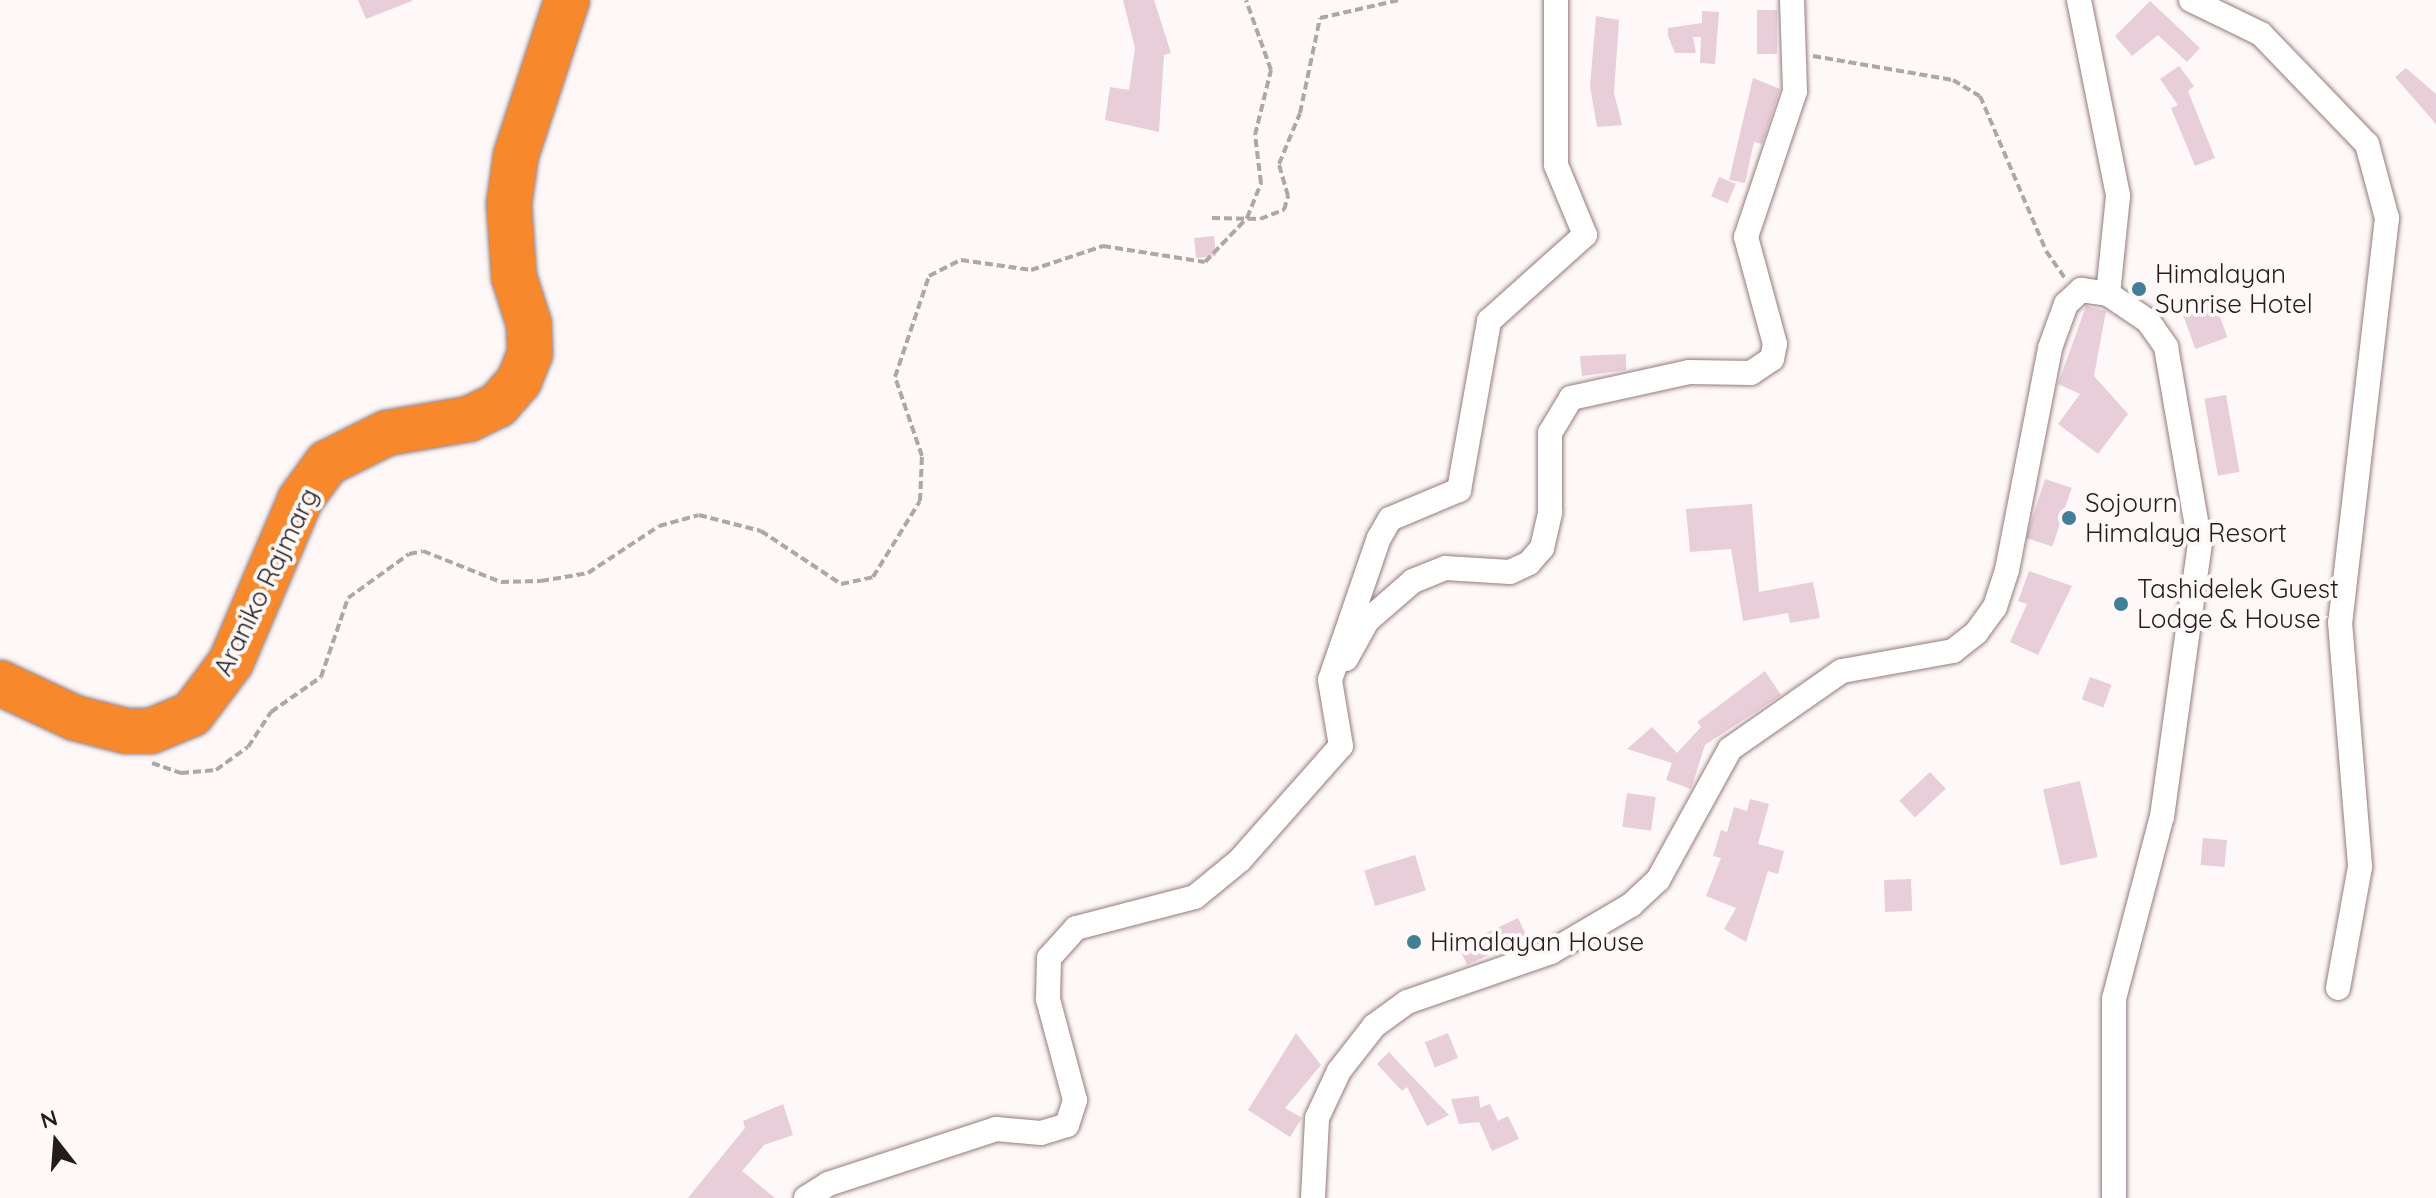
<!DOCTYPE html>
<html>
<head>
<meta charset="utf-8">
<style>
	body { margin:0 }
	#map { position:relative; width:2436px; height:1198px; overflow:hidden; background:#fef8f8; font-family:Quicksand,sans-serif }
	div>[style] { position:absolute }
	.building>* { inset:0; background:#e8ced8; transform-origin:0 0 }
	.path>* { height:4px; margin-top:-2px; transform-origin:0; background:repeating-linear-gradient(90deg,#afa7a7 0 8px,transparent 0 12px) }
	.roads { filter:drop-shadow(0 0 2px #957b79) drop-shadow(0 0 2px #957b79) }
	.street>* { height:24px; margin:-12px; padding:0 12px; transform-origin:12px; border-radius:12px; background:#fff }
	.highway>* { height:44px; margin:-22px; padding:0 22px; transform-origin:22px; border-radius:22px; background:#f7892c }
	.dots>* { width:22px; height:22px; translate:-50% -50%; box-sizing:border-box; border:4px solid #fef8f8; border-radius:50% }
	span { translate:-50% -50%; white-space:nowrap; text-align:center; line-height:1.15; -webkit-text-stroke:8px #fef8f8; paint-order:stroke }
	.poi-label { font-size:26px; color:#251b1a }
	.left { translate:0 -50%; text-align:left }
	.street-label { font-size:26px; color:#251b1a }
	.north { position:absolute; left:16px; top:1102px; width:80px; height:80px; -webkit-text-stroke:6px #fef8f8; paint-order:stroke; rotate:343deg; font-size:22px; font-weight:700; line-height:32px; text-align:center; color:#251b1a }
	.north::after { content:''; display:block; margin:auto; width:28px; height:36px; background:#251b1a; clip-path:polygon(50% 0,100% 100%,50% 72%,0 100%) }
</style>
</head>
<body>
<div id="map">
	<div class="building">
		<i style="clip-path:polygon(358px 0,412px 0,412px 1px,366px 19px)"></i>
		<i style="clip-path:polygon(1123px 0,1154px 0,1171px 53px,1164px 55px,1159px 132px,1105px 120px,1110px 87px,1129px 90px,1135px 48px)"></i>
		<i style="clip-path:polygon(2150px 1px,2200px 48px,2187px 62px,2158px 35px,2132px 56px,2115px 36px)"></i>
		<i style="left:1757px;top:10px;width:20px;height:44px"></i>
		<i style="clip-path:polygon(1702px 11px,1719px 12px,1715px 64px,1700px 63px,1701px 37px,1693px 37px,1696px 53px,1675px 53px,1668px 36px,1668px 28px,1702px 23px)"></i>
		<i style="clip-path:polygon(1596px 16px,1619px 20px,1614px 93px,1622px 125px,1597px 127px,1590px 86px)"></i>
		<i style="clip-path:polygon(2179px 66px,2194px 86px,2188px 91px,2215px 158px,2195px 166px,2171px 108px,2178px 105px,2160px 79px)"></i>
		<i style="clip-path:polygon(2406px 68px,2436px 94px,2436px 124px,2395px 77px)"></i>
		<i style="clip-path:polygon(1753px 78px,1780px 89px,1762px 144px,1754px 142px,1745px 183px,1729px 180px)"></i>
		<i style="left:1719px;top:177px;width:18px;height:21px;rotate:22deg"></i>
		<i style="left:1214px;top:236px;width:20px;height:20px;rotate:84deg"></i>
		<i style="left:2212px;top:295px;width:45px;height:34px;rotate:70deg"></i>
		<i style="clip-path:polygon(2086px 306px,2106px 311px,2094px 376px,2128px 414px,2098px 454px,2058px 424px,2080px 394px,2058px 384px)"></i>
		<i style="clip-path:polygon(1626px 354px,1626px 370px,1582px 376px,1580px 356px)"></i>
		<i style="left:2226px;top:395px;width:78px;height:22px;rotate:80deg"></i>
		<i style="left:2045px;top:479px;width:28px;height:62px;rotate:18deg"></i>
		<i style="clip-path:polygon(1752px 504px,1759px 592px,1813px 582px,1820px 618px,1790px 623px,1788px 613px,1743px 621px,1731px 549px,1690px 552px,1686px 509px)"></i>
		<i style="clip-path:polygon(2029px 571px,2072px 586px,2038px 655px,2010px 642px,2027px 604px,2018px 601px)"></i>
		<i style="clip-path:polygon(1765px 671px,1781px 695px,1705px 745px,1691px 789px,1666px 780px,1672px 763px,1627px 749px,1652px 727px,1677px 753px,1701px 727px,1697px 722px)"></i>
		<i style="left:2090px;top:677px;width:23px;height:24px;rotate:20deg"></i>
		<i style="left:1930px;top:772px;width:23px;height:42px;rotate:47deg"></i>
		<i style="left:2080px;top:781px;width:78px;height:38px;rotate:77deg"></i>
		<i style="left:1627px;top:793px;width:29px;height:34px;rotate:8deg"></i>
		<i style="clip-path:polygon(1750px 799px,1769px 804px,1758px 844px,1784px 851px,1778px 874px,1768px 871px,1746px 942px,1724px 929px,1736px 908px,1706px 896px,1721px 858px,1713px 856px,1721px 830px,1727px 832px,1734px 807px,1747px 811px)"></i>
		<i style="left:2203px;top:838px;width:24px;height:27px;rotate:5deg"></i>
		<i style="left:1415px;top:855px;width:37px;height:53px;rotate:73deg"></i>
		<i style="left:1911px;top:879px;width:32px;height:27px;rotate:88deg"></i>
		<i style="left:1518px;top:918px;width:21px;height:66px;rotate:65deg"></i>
		<i style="clip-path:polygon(1296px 1033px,1321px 1065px,1285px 1108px,1302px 1118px,1290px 1137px,1248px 1110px)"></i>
		<i style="left:1448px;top:1033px;width:27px;height:25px;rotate:68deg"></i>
		<i style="clip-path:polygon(1389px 1052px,1401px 1065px,1449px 1115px,1427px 1126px,1407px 1087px,1402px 1091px,1377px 1064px)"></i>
		<i style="clip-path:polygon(1479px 1096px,1480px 1108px,1490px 1104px,1498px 1121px,1508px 1116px,1519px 1139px,1492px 1151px,1479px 1122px,1459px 1124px,1451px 1099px)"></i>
		<i style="clip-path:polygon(783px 1104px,793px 1135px,764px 1145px,742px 1171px,775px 1198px,688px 1198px,745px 1128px,743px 1121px)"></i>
	</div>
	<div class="path">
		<i style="left:1813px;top:56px;width:142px;rotate:9.7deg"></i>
		<i style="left:1953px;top:80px;width:31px;rotate:31deg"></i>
		<i style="left:1980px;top:96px;width:168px;rotate:66.9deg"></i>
		<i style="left:2046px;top:251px;width:33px;rotate:55deg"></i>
		<i style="left:1212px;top:218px;width:48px;rotate:1.2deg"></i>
		<i style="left:1260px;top:219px;width:26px;rotate:-21deg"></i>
		<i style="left:1284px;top:210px;width:15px;rotate:-74deg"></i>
		<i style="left:1288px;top:196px;width:33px;rotate:-106deg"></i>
		<i style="left:1279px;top:164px;width:55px;rotate:-67.6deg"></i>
		<i style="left:1300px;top:113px;width:97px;rotate:-78.1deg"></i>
		<i style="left:1320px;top:18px;width:81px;rotate:-12.8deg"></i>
		<i style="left:152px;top:763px;width:31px;rotate:19deg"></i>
		<i style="left:181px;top:773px;width:35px;rotate:-5deg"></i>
		<i style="left:216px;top:770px;width:39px;rotate:-36deg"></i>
		<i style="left:248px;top:747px;width:42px;rotate:-56.7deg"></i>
		<i style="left:271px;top:712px;width:61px;rotate:-35deg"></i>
		<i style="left:321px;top:677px;width:83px;rotate:-71.1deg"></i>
		<i style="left:348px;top:598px;width:75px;rotate:-35.8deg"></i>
		<i style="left:409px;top:554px;width:14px;rotate:-12deg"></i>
		<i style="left:423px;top:551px;width:84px;rotate:21.7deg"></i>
		<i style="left:501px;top:582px;width:40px;rotate:-1.4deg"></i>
		<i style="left:541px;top:581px;width:48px;rotate:-9.7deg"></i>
		<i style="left:588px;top:573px;width:85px;rotate:-33.5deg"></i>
		<i style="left:659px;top:526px;width:41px;rotate:-15.4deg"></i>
		<i style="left:699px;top:515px;width:64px;rotate:14.5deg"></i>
		<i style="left:761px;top:531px;width:96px;rotate:33.5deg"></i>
		<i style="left:841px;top:584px;width:33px;rotate:-12deg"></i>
		<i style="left:873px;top:577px;width:89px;rotate:-58.3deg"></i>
		<i style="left:920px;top:501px;width:45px;rotate:-87.5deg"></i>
		<i style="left:922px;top:456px;width:83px;rotate:-108.9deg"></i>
		<i style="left:895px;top:377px;width:107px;rotate:-71.4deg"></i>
		<i style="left:929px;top:276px;width:36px;rotate:-27deg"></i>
		<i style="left:961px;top:260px;width:71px;rotate:8.1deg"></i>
		<i style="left:1031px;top:270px;width:76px;rotate:-18.4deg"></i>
		<i style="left:1103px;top:246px;width:103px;rotate:8.9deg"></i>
		<i style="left:1205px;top:262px;width:61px;rotate:-46.3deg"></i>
		<i style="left:1247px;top:218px;width:38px;rotate:-68deg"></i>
		<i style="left:1261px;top:183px;width:48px;rotate:-97.1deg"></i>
		<i style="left:1255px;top:135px;width:67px;rotate:-76.2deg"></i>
		<i style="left:1271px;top:70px;width:74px;rotate:-109.7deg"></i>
	</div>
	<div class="roads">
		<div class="street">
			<i style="left:2079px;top:0;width:200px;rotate:78.7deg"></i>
			<i style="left:2118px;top:196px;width:99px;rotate:95.8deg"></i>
			<i style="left:2191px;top:0;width:78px;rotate:25.9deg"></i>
			<i style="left:2261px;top:34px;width:153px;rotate:46.1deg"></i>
			<i style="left:2367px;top:144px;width:77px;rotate:74.9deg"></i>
			<i style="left:2387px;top:218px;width:407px;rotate:96.6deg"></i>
			<i style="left:2340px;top:622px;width:246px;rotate:85.3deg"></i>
			<i style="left:2360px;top:867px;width:123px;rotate:100.3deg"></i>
			<i style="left:1346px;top:659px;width:43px;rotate:-61.1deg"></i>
			<i style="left:1367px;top:621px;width:61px;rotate:-41deg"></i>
			<i style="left:1413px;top:581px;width:35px;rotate:-22deg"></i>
			<i style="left:1445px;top:568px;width:65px;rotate:3.5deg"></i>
			<i style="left:1510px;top:572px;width:21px;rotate:-25deg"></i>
			<i style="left:1529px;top:563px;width:20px;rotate:-49deg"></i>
			<i style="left:1542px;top:548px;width:37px;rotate:-77deg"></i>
			<i style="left:1550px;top:512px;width:79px;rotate:-90deg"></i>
			<i style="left:1550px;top:433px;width:41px;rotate:-59deg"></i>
			<i style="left:1571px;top:398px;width:121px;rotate:-12.4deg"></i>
			<i style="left:1689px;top:372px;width:62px;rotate:0.9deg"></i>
			<i style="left:1751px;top:373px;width:25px;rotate:-34deg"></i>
			<i style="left:1772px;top:359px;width:15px;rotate:-79deg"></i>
			<i style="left:1775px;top:344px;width:111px;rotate:-105.2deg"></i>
			<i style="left:1746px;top:237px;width:154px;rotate:-71.4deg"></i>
			<i style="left:1795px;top:91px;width:91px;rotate:-91.9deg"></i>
			<i style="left:806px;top:1198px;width:26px;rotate:-32deg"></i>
			<i style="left:828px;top:1184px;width:177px;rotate:-18.1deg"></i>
			<i style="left:996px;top:1129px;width:45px;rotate:5.1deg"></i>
			<i style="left:1041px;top:1133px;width:27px;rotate:-17deg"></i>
			<i style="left:1067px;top:1125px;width:26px;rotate:-72deg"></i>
			<i style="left:1075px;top:1100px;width:105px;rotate:-105deg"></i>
			<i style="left:1048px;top:999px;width:41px;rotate:-88.6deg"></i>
			<i style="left:1049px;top:958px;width:40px;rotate:-48deg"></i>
			<i style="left:1076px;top:928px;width:123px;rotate:-14.6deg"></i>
			<i style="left:1195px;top:897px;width:58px;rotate:-39.4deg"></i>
			<i style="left:1240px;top:860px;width:152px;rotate:-48.5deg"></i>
			<i style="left:1341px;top:746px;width:67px;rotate:-99.5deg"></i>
			<i style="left:1330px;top:680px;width:150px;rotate:-71deg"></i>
			<i style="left:1379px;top:538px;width:22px;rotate:-60deg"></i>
			<i style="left:1390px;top:519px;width:75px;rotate:-22.8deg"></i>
			<i style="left:1459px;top:490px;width:172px;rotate:-79.9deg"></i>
			<i style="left:1489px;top:321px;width:129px;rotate:-41.9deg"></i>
			<i style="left:1585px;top:235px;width:76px;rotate:-112.5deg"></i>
			<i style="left:1556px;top:165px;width:165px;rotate:-90deg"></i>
			<i style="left:1313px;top:1198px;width:80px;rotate:-87.1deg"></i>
			<i style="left:1317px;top:1118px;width:52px;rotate:-64.9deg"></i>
			<i style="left:1339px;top:1071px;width:57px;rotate:-52.1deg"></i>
			<i style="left:1374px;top:1026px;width:41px;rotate:-36deg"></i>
			<i style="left:1407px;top:1002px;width:152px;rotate:-19.1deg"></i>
			<i style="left:1551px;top:952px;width:93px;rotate:-30.4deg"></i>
			<i style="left:1631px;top:905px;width:37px;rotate:-43deg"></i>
			<i style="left:1658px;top:880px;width:149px;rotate:-61.2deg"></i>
			<i style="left:1730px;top:749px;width:136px;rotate:-34.9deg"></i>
			<i style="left:1842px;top:671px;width:113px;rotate:-10.2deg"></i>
			<i style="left:1953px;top:651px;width:29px;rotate:-38deg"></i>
			<i style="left:1976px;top:633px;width:32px;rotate:-54deg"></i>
			<i style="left:1995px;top:607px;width:39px;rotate:-72deg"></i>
			<i style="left:2007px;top:570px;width:226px;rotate:-79deg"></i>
			<i style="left:2050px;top:348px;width:47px;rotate:-70deg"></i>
			<i style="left:2066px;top:304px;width:21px;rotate:-43deg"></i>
			<i style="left:2081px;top:290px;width:27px;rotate:8deg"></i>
			<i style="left:2108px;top:294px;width:48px;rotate:34deg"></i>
			<i style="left:2148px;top:321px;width:32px;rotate:55deg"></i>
			<i style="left:2166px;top:347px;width:199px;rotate:80.2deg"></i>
			<i style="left:2200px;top:543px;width:276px;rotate:97.9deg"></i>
			<i style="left:2162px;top:816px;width:189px;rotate:104.7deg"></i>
			<i style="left:2114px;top:999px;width:199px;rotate:90deg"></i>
		</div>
		<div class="highway">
			<i style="left:0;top:683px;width:83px;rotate:25deg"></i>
			<i style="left:75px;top:718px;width:53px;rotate:14.3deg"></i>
			<i style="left:126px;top:731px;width:25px"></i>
			<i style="left:151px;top:731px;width:44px;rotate:-22.5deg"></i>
			<i style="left:192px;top:714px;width:65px;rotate:-53.1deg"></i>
			<i style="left:231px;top:662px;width:176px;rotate:-66.9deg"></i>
			<i style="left:300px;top:500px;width:46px;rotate:-53.9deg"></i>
			<i style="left:327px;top:463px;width:67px;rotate:-26.6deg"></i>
			<i style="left:387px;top:433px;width:83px;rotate:-9.7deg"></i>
			<i style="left:469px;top:419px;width:32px;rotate:-26deg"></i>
			<i style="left:498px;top:405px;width:32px;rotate:-49deg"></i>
			<i style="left:519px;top:381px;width:29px;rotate:-68deg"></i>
			<i style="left:530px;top:354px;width:30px;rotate:-92deg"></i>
			<i style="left:529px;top:324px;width:49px;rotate:-107.7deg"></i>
			<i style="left:514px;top:277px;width:73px;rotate:-93.9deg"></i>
			<i style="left:509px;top:204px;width:49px;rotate:-81.9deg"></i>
			<i style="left:516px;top:155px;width:163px;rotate:-71.8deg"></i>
		</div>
	</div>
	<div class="dots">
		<i style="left:2139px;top:289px;background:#427e95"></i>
		<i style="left:2069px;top:518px;background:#427e95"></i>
		<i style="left:2121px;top:604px;background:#427e95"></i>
		<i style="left:1414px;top:942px;background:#427e95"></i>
	</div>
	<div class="poi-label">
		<span class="left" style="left:2155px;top:289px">Himalayan<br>Sunrise Hotel</span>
		<span class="left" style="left:2085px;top:518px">Sojourn<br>Himalaya Resort</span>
		<span class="left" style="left:2137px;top:604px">Tashidelek Guest<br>Lodge &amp; House</span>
		<span class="left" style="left:1430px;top:942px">Himalayan House</span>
	</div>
	<div class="street-label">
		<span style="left:266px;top:582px;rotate:-64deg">Araniko Rajmarg</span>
	</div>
	<div class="north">N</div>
</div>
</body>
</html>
